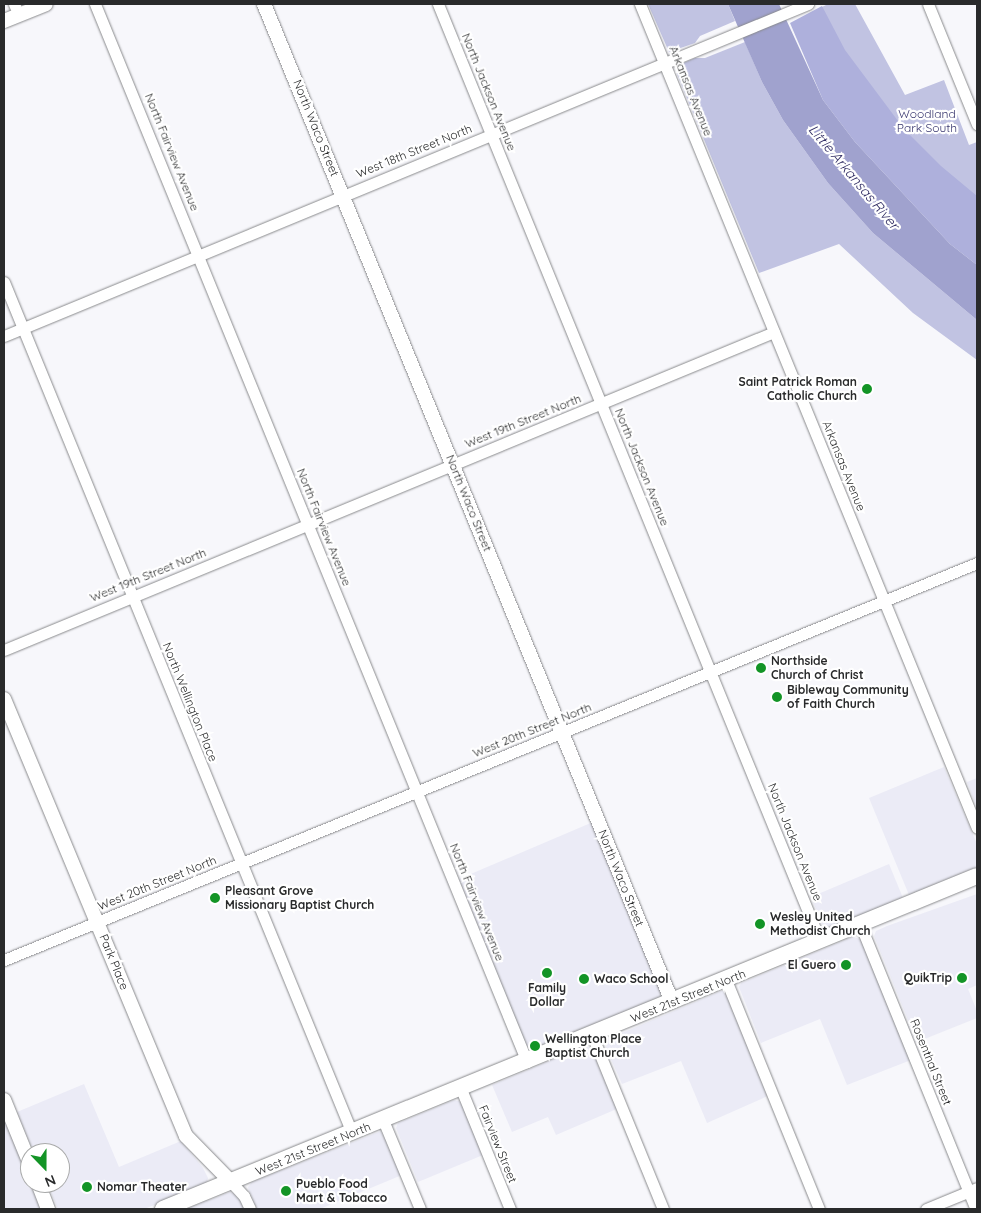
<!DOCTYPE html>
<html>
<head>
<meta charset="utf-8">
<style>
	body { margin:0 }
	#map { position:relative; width:981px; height:1213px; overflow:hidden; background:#f7f7fb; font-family:Quicksand,sans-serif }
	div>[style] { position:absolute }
	.built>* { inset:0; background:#ebebf6 }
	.green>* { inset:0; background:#c1c3e2 }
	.forest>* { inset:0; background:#aeb0dc }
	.water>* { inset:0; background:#a0a2ce }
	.roads { filter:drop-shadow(0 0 1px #898a8c) drop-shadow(0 0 1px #898a8c) }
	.minor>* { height:11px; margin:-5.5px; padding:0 5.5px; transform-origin:5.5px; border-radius:5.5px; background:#fff }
	.tertiary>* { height:14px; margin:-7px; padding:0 7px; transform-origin:7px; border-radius:7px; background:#fff }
	.secondary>* { height:16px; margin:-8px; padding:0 8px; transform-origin:8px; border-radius:8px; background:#fff }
	.dots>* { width:14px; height:14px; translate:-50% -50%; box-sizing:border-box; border:2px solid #fff; border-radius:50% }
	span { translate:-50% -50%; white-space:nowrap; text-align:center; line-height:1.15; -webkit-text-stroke:4.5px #fff; paint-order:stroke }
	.street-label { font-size:12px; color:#292a2b }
	.park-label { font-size:12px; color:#39376f }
	.poi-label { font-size:12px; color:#292a2b; font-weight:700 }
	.right { translate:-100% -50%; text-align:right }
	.left { translate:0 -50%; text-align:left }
	.water-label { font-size:14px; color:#302c63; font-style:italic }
	.frame { position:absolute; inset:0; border:5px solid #292a2b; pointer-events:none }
	.north { position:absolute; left:20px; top:1143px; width:50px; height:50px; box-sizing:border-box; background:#fff; border:1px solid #a9aaaa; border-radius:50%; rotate:158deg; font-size:14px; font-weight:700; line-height:20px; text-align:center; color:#292a2b }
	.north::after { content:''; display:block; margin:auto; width:18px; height:22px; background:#139426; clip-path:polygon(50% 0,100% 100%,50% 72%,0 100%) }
</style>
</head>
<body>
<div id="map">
	<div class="built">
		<i style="clip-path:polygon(944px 767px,977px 844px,977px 867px,909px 895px,869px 798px)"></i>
		<i style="clip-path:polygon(977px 778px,977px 808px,967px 782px)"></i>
		<i style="clip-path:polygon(593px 822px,662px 990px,661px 996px,655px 1002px,531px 1051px,526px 1046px,459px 879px)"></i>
		<i style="clip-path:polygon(889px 864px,903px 898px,828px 930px,824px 928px,811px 897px)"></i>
		<i style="clip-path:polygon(977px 894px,977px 985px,968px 989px,977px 1011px,977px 1018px,917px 1042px,874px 936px,876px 931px,887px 926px)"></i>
		<i style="clip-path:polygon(852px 937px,861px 939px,911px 1060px,847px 1085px,820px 1019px,761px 1043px,739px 987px,741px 983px)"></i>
		<i style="clip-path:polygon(721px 991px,725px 991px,770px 1095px,707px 1123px,681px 1061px,622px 1084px,606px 1048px,608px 1039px)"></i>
		<i style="clip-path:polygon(584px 1046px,594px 1049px,619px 1108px,556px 1135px,548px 1117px,512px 1132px,492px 1085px)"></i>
		<i style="clip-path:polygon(84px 1084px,119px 1167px,181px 1141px,203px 1168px,208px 1178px,207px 1182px,199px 1188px,144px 1209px,58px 1209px,47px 1183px,60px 1183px,60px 1153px,34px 1153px,17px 1112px)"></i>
		<i style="clip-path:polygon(454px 1100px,462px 1102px,483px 1155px,418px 1182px,396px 1128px,398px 1123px)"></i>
		<i style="clip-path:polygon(4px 1116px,30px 1183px,41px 1209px,4px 1209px)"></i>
		<i style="clip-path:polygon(381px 1131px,402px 1175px,320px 1209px,257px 1209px,249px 1191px,248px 1187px,252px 1182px)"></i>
		<i style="clip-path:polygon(230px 1192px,238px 1195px,244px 1209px,186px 1209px)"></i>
	</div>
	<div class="green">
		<i style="clip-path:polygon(648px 4px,728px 4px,735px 21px,700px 36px,695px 43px,669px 52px)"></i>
		<i style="clip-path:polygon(828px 4px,855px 4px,905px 95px,944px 80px,969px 145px,977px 142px,977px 211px,909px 149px,816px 10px)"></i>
		<i style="clip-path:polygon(745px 42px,762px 82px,783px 120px,828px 183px,873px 233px,977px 320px,977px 360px,913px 313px,839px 244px,759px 273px,677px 74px,677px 69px,681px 64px,695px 58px,705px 58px)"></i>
	</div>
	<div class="forest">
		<i style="clip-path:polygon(822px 6px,845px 50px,904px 129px,941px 166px,977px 196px,977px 265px,950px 244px,855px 142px,823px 100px,790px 23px)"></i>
	</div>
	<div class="water">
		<i style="clip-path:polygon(728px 4px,779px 4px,823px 100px,855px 142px,950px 244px,977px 265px,977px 320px,873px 233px,828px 183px,783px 120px,762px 82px)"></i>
	</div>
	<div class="roads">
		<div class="minor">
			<i style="left:14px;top:4px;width:12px;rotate:66deg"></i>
			<i style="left:95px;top:4px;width:1143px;rotate:67.79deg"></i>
			<i style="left:438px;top:4px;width:1012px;rotate:67.82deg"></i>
			<i style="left:640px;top:4px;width:890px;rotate:67.76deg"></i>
			<i style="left:928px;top:4px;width:130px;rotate:67.8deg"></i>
			<i style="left:4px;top:282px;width:919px;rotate:67.76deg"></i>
			<i style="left:4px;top:336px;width:870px;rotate:-22.44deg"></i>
			<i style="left:4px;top:650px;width:833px;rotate:-22.44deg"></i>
			<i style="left:860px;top:924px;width:308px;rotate:67.9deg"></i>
			<i style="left:4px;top:960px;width:1051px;rotate:-22.2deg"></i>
			<i style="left:726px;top:980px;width:247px;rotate:67.9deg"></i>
			<i style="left:592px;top:1035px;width:188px;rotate:67.8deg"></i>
			<i style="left:461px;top:1089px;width:130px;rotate:67.8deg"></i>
			<i style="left:383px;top:1120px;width:96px;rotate:67.4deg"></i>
			<i style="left:231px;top:1182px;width:19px;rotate:47deg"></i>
			<i style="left:244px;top:1196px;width:14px;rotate:65deg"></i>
			<i style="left:926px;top:1209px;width:55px;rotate:-22.4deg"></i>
		</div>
		<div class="tertiary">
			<i style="left:264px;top:4px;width:1078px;rotate:67.76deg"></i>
			<i style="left:4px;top:21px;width:45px;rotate:-22deg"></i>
			<i style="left:4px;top:699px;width:473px;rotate:67.4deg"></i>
			<i style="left:186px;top:1136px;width:64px;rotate:45.6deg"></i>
			<i style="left:4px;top:1100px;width:69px;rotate:67.9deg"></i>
			<i style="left:38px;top:1183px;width:28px;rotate:69deg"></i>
		</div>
		<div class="secondary">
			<i style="left:163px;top:1209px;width:879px;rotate:-22.25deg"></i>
		</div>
	</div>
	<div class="dots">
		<i style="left:867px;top:389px;background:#139426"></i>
		<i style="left:761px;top:668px;background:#139426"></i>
		<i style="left:777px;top:697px;background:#139426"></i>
		<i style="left:215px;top:898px;background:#139426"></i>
		<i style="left:760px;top:924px;background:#139426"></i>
		<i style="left:846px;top:965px;background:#139426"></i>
		<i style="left:547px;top:973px;background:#139426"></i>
		<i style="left:962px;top:978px;background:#139426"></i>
		<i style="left:584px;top:979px;background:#139426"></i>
		<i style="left:535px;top:1046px;background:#139426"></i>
		<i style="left:87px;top:1187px;background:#139426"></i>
		<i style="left:286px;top:1191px;background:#139426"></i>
	</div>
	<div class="street-label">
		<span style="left:691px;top:91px;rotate:68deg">Arkansas Avenue</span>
		<span style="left:489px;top:92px;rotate:68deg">North Jackson Avenue</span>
		<span style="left:316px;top:128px;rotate:68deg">North Waco Street</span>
		<span style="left:414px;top:151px;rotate:-22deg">West 18th Street North</span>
		<span style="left:172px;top:152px;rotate:68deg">North Fairview Avenue</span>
		<span style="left:523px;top:421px;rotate:-22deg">West 19th Street North</span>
		<span style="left:844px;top:466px;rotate:68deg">Arkansas Avenue</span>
		<span style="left:642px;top:467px;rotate:68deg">North Jackson Avenue</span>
		<span style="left:469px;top:503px;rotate:68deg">North Waco Street</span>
		<span style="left:324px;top:527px;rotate:68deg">North Fairview Avenue</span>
		<span style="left:148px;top:575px;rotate:-22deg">West 19th Street North</span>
		<span style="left:190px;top:702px;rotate:68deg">North Wellington Place</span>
		<span style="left:532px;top:730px;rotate:-22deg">West 20th Street North</span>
		<span style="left:795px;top:842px;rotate:68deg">North Jackson Avenue</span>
		<span style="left:621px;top:878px;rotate:68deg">North Waco Street</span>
		<span style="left:157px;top:883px;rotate:-22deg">West 20th Street North</span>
		<span style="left:477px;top:902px;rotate:68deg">North Fairview Avenue</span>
		<span style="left:114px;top:962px;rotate:68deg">Park Place</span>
		<span style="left:688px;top:996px;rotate:-22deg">West 21st Street North</span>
		<span style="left:931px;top:1062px;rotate:68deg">Rosenthal Street</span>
		<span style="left:498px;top:1144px;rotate:68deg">Fairview Street</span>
		<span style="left:313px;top:1149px;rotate:-22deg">West 21st Street North</span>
	</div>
	<div class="park-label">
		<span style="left:927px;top:121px">Woodland<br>Park South</span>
	</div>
	<div class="poi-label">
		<span class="right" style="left:857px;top:389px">Saint Patrick Roman<br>Catholic Church</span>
		<span class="left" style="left:771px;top:668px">Northside<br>Church of Christ</span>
		<span class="left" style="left:787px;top:697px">Bibleway Community<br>of Faith Church</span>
		<span class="left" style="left:225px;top:898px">Pleasant Grove<br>Missionary Baptist Church</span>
		<span class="left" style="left:770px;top:924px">Wesley United<br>Methodist Church</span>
		<span class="right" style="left:836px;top:965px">El Guero</span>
		<span class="right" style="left:952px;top:978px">QuikTrip</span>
		<span class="left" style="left:594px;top:979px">Waco School</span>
		<span style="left:547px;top:995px">Family<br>Dollar</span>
		<span class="left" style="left:545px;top:1046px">Wellington Place<br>Baptist Church</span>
		<span class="left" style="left:296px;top:1191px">Pueblo Food<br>Mart &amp; Tobacco</span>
		<span class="left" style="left:97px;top:1187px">Nomar Theater</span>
	</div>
	<div class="water-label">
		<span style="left:854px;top:177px;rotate:50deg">Little Arkansas River</span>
	</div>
	<div class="frame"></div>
	<div class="north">N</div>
</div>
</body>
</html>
